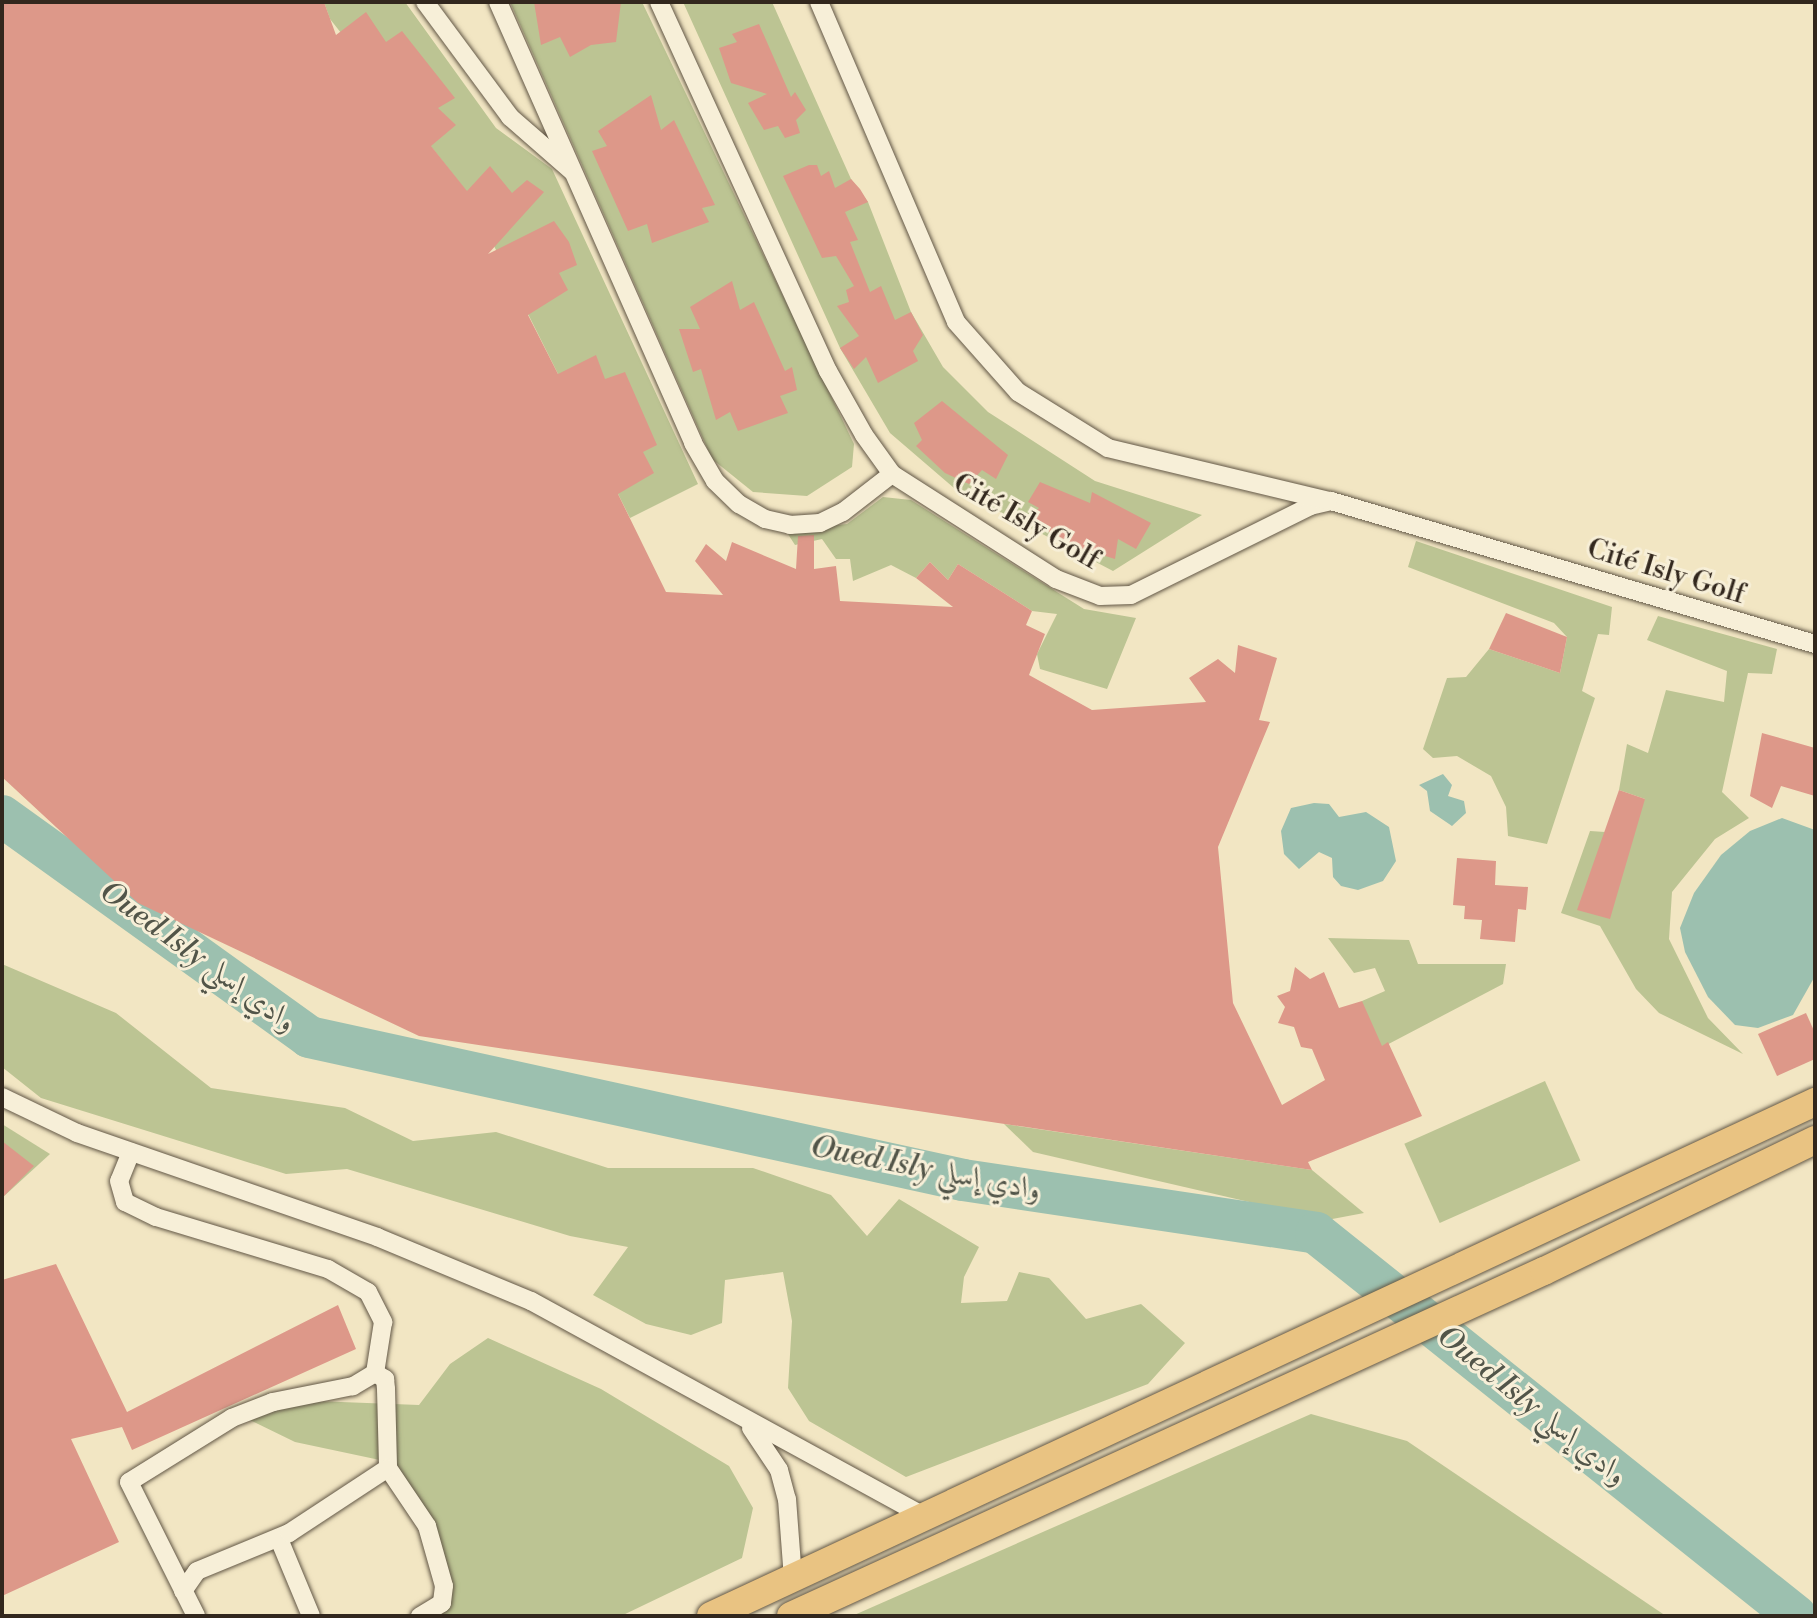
<!DOCTYPE html>
<html>
<head>
<meta charset="utf-8">
<style>
	body { margin:0 }
	#map { position:relative; width:1817px; height:1618px; overflow:hidden; background:#f2e6c3; font-family:"Libre Bodoni",Amiri,serif }
	div>[style] { position:absolute }
	.green>* { inset:0; background:#bcc493; transform-origin:0 0 }
	.water>* { inset:0; background:#9cc0af }
	.river>* { height:42px; margin:-21px; padding:0 21px; transform-origin:21px; border-radius:21px; background:#9cc0af }
	.building>* { inset:0; background:#dd9889 }
	.roads { filter:drop-shadow(0 0 2px #625746) drop-shadow(0 0 2px #625746) }
	.minor>* { height:18px; margin:-9px; padding:0 9px; transform-origin:9px; border-radius:9px; background:#f7efd8 }
	.primary>* { height:28px; margin:-14px; padding:0 14px; transform-origin:14px; border-radius:14px; background:#e9c382 }
	span { translate:-50% -50%; white-space:nowrap; text-align:center; line-height:1.15; -webkit-text-stroke:6px #f7efd8; paint-order:stroke }
	.street-label { font-size:28px; color:#32271d }
	.water-label { font-size:30px; color:#525549; font-style:italic }
	.frame { position:absolute; inset:0; border:4px solid #32271d; pointer-events:none }
</style>
</head>
<body>
<div id="map">
	<div class="green">
		<i style="clip-path:polygon(324px 2px,405px 2px,496px 128px,552px 169px,698px 484px,630px 518px,467px 192px,330px 19px)"></i>
		<i style="clip-path:polygon(510px 2px,642px 2px,854px 444px,852px 467px,807px 496px,753px 492px,712px 459px)"></i>
		<i style="clip-path:polygon(683px 2px,772px 2px,851px 179px,868px 202px,911px 312px,943px 367px,988px 412px,1095px 481px,1202px 515px,1113px 571px,954px 488px,890px 433px,840px 348px)"></i>
		<i style="clip-path:polygon(883px 497px,911px 500px,1084px 609px,1136px 618px,1107px 689px,1040px 669px,1037px 654px,1057px 614px,1032px 611px,958px 564px,948px 580px,930px 562px,916px 578px,891px 565px,853px 581px,850px 559px,836px 559px,822px 539px,795px 545px,786px 531px,847px 524px)"></i>
		<i style="clip-path:polygon(1416px 541px,1612px 607px,1609px 635px,1598px 634px,1582px 691px,1595px 698px,1547px 844px,1508px 836px,1506px 807px,1491px 776px,1457px 756px,1433px 758px,1423px 749px,1447px 678px,1466px 677px,1489px 649px,1560px 673px,1567px 637px,1554px 623px,1408px 567px)"></i>
		<i style="clip-path:polygon(1658px 616px,1777px 649px,1772px 674px,1748px 673px,1722px 792px,1749px 818px,1715px 839px,1672px 892px,1669px 939px,1708px 1018px,1743px 1054px,1659px 1013px,1636px 989px,1600px 926px,1561px 913px,1590px 831px,1605px 832px,1645px 799px,1619px 790px,1627px 744px,1648px 753px,1666px 690px,1724px 702px,1727px 671px,1647px 640px)"></i>
		<i style="clip-path:polygon(1328px 938px,1409px 940px,1418px 964px,1506px 964px,1503px 984px,1358px 1060px,1362px 1001px,1385px 991px,1375px 968px,1354px 973px)"></i>
		<i style="clip-path:polygon(2px 964px,116px 1013px,211px 1088px,345px 1108px,413px 1141px,496px 1132px,608px 1168px,753px 1168px,831px 1195px,867px 1236px,899px 1199px,979px 1247px,964px 1277px,961px 1303px,1007px 1301px,1019px 1272px,1049px 1278px,1086px 1319px,1141px 1304px,1185px 1343px,1148px 1384px,906px 1477px,809px 1421px,788px 1388px,792px 1321px,783px 1272px,725px 1280px,722px 1323px,691px 1335px,646px 1324px,593px 1295px,628px 1247px,570px 1236px,347px 1169px,286px 1174px,41px 1098px,2px 1067px)"></i>
		<i style="left:1545px;top:1081px;width:87px;height:154px;rotate:66deg"></i>
		<i style="clip-path:polygon(2px 1124px,50px 1154px,2px 1198px)"></i>
		<i style="clip-path:polygon(1004px 1124px,1312px 1170px,1364px 1213px,1327px 1220px,1033px 1152px)"></i>
		<i style="clip-path:polygon(488px 1338px,601px 1389px,729px 1466px,753px 1508px,742px 1558px,621px 1616px,424px 1616px,448px 1588px,394px 1463px,295px 1442px,250px 1420px,289px 1400px,419px 1405px,450px 1364px)"></i>
		<i style="clip-path:polygon(1311px 1414px,1407px 1441px,1666px 1616px,852px 1616px)"></i>
	</div>
	<div class="water">
		<i style="clip-path:polygon(1443px 774px,1452px 785px,1448px 796px,1464px 801px,1466px 813px,1452px 826px,1430px 811px,1427px 791px,1419px 785px)"></i>
		<i style="clip-path:polygon(1314px 803px,1329px 804px,1339px 817px,1366px 812px,1389px 827px,1396px 861px,1383px 881px,1358px 890px,1341px 886px,1333px 877px,1332px 858px,1319px 852px,1299px 869px,1284px 854px,1281px 831px,1291px 808px)"></i>
		<i style="clip-path:polygon(1782px 818px,1815px 830px,1815px 976px,1793px 1015px,1758px 1028px,1735px 1025px,1708px 997px,1685px 952px,1680px 928px,1694px 893px,1721px 855px,1750px 831px)"></i>
	</div>
	<div class="river">
		<i style="left:2px;top:816px;width:378px;rotate:35.7deg"></i>
		<i style="left:309px;top:1037px;width:669px;rotate:12.33deg"></i>
		<i style="left:963px;top:1180px;width:357px;rotate:8.5deg"></i>
		<i style="left:1316px;top:1233px;width:614px;rotate:38.59deg"></i>
	</div>
	<div class="building">
		<i style="clip-path:polygon(2px 2px,324px 2px,336px 35px,366px 12px,386px 42px,402px 31px,455px 98px,438px 108px,456px 125px,431px 146px,467px 191px,490px 166px,512px 193px,527px 180px,544px 192px,488px 254px,554px 221px,569px 242px,577px 265px,559px 273px,568px 290px,528px 315px,558px 374px,596px 355px,605px 379px,625px 372px,657px 445px,643px 452px,654px 473px,618px 494px,666px 592px,723px 595px,695px 561px,706px 544px,726px 561px,732px 542px,796px 569px,798px 536px,814px 535px,814px 569px,836px 566px,840px 601px,953px 607px,916px 578px,930px 562px,948px 580px,958px 564px,1032px 611px,1026px 625px,1045px 634px,1029px 675px,1092px 710px,1206px 702px,1189px 678px,1218px 659px,1235px 673px,1238px 645px,1277px 658px,1259px 720px,1270px 722px,1218px 847px,1233px 1003px,1282px 1105px,1325px 1080px,1312px 1049px,1301px 1047px,1294px 1027px,1278px 1023px,1285px 1007px,1277px 996px,1290px 991px,1295px 967px,1310px 979px,1324px 972px,1339px 1008px,1362px 1001px,1382px 1046px,1388px 1042px,1422px 1116px,1308px 1162px,1312px 1170px,419px 1036px,138px 903px,2px 777px)"></i>
		<i style="clip-path:polygon(534px 2px,621px 2px,616px 42px,591px 45px,570px 57px,560px 37px,541px 45px)"></i>
		<i style="clip-path:polygon(759px 24px,791px 97px,795px 92px,806px 110px,796px 120px,800px 133px,785px 138px,778px 126px,764px 130px,748px 103px,767px 94px,731px 83px,719px 48px,737px 42px,732px 34px)"></i>
		<i style="clip-path:polygon(651px 95px,661px 130px,674px 120px,715px 205px,702px 208px,709px 222px,652px 243px,647px 224px,628px 231px,592px 151px,607px 146px,598px 131px)"></i>
		<i style="clip-path:polygon(809px 165px,817px 165px,821px 176px,829px 171px,835px 188px,851px 179px,860px 189px,868px 202px,845px 212px,858px 240px,850px 242px,870px 292px,881px 286px,895px 320px,911px 312px,923px 335px,913px 351px,918px 361px,878px 383px,866px 357px,854px 369px,840px 348px,859px 336px,837px 306px,849px 302px,846px 290px,854px 286px,836px 256px,822px 258px,783px 176px)"></i>
		<i style="clip-path:polygon(732px 281px,740px 310px,754px 302px,785px 371px,792px 367px,797px 390px,780px 396px,788px 413px,738px 431px,730px 412px,716px 420px,701px 369px,693px 372px,679px 329px,700px 329px,690px 307px)"></i>
		<i style="clip-path:polygon(942px 401px,1008px 455px,996px 479px,982px 470px,969px 484px,945px 473px,916px 446px,922px 440px,914px 423px)"></i>
		<i style="clip-path:polygon(1040px 482px,1090px 503px,1092px 492px,1151px 523px,1136px 549px,1118px 539px,1115px 559px,1080px 548px,1027px 520px,1039px 508px,1028px 502px)"></i>
		<i style="clip-path:polygon(1506px 613px,1567px 637px,1560px 673px,1489px 649px)"></i>
		<i style="clip-path:polygon(1762px 733px,1815px 748px,1815px 796px,1781px 786px,1772px 808px,1750px 796px)"></i>
		<i style="clip-path:polygon(1619px 790px,1645px 799px,1610px 919px,1577px 910px)"></i>
		<i style="clip-path:polygon(1457px 858px,1496px 861px,1495px 885px,1528px 887px,1526px 910px,1518px 909px,1515px 942px,1480px 939px,1482px 920px,1464px 919px,1465px 906px,1453px 905px)"></i>
		<i style="clip-path:polygon(1806px 1013px,1815px 1033px,1815px 1059px,1777px 1076px,1758px 1034px)"></i>
		<i style="clip-path:polygon(2px 1141px,34px 1166px,2px 1198px)"></i>
		<i style="clip-path:polygon(56px 1264px,127px 1412px,338px 1305px,356px 1349px,132px 1450px,122px 1427px,71px 1439px,119px 1542px,2px 1596px,2px 1280px)"></i>
	</div>
	<div class="roads">
		<div class="minor">
			<i style="left:425px;top:2px;width:143px;rotate:53.5deg"></i>
			<i style="left:510px;top:117px;width:82px;rotate:41.1deg"></i>
			<i style="left:498px;top:2px;width:482px;rotate:66.1deg"></i>
			<i style="left:693px;top:443px;width:44px;rotate:59.9deg"></i>
			<i style="left:715px;top:481px;width:33px;rotate:44deg"></i>
			<i style="left:739px;top:504px;width:30px;rotate:30deg"></i>
			<i style="left:765px;top:519px;width:26px;rotate:13deg"></i>
			<i style="left:790px;top:525px;width:30px;rotate:-4deg"></i>
			<i style="left:820px;top:523px;width:25px;rotate:-26deg"></i>
			<i style="left:843px;top:512px;width:62px;rotate:-37.8deg"></i>
			<i style="left:659px;top:2px;width:406px;rotate:65.4deg"></i>
			<i style="left:828px;top:371px;width:73px;rotate:60.6deg"></i>
			<i style="left:864px;top:435px;width:48px;rotate:54.3deg"></i>
			<i style="left:892px;top:474px;width:195px;rotate:32.6deg"></i>
			<i style="left:1056px;top:579px;width:47px;rotate:21.1deg"></i>
			<i style="left:1100px;top:596px;width:31px;rotate:-2deg"></i>
			<i style="left:1131px;top:595px;width:200px;rotate:-26.4deg"></i>
			<i style="left:1310px;top:506px;width:22px;rotate:-13deg"></i>
			<i style="left:1331px;top:501px;width:505px;rotate:16.46deg"></i>
			<i style="left:819px;top:2px;width:348px;rotate:66.8deg"></i>
			<i style="left:956px;top:322px;width:94px;rotate:48.5deg"></i>
			<i style="left:1018px;top:392px;width:106px;rotate:31.9deg"></i>
			<i style="left:1108px;top:448px;width:226px;rotate:13.5deg"></i>
			<i style="left:2px;top:1097px;width:83px;rotate:25.6deg"></i>
			<i style="left:77px;top:1133px;width:318px;rotate:19.1deg"></i>
			<i style="left:377px;top:1237px;width:167px;rotate:22.6deg"></i>
			<i style="left:531px;top:1301px;width:450px;rotate:28.7deg"></i>
			<i style="left:131px;top:1152px;width:31px;rotate:112deg"></i>
			<i style="left:119px;top:1181px;width:22px;rotate:74deg"></i>
			<i style="left:125px;top:1202px;width:34px;rotate:26deg"></i>
			<i style="left:156px;top:1217px;width:180px;rotate:16.8deg"></i>
			<i style="left:328px;top:1269px;width:46px;rotate:29.9deg"></i>
			<i style="left:368px;top:1292px;width:34px;rotate:63deg"></i>
			<i style="left:383px;top:1322px;width:52px;rotate:98.9deg"></i>
			<i style="left:375px;top:1373px;width:26px;rotate:149deg"></i>
			<i style="left:353px;top:1386px;width:82px;rotate:168.7deg"></i>
			<i style="left:273px;top:1402px;width:44px;rotate:158.7deg"></i>
			<i style="left:232px;top:1418px;width:121px;rotate:148.1deg"></i>
			<i style="left:129px;top:1482px;width:150px;rotate:63.4deg"></i>
			<i style="left:375px;top:1373px;width:12px;rotate:31deg"></i>
			<i style="left:385px;top:1379px;width:10px;rotate:84deg"></i>
			<i style="left:386px;top:1389px;width:79px;rotate:88.5deg"></i>
			<i style="left:388px;top:1468px;width:70px;rotate:56.1deg"></i>
			<i style="left:427px;top:1526px;width:62px;rotate:74.2deg"></i>
			<i style="left:444px;top:1586px;width:17px;rotate:97deg"></i>
			<i style="left:442px;top:1603px;width:26px;rotate:149deg"></i>
			<i style="left:751px;top:1428px;width:50px;rotate:56.3deg"></i>
			<i style="left:779px;top:1470px;width:30px;rotate:75deg"></i>
			<i style="left:787px;top:1499px;width:79px;rotate:85.7deg"></i>
			<i style="left:279px;top:1539px;width:83px;rotate:67.4deg"></i>
			<i style="left:183px;top:1591px;width:24px;rotate:-55deg"></i>
			<i style="left:197px;top:1571px;width:100px;rotate:-22.4deg"></i>
			<i style="left:289px;top:1533px;width:118px;rotate:-33.3deg"></i>
		</div>
		<div class="primary">
			<i style="left:711px;top:1616px;width:1218px;rotate:-24.97deg"></i>
			<i style="left:791px;top:1616px;width:828px;rotate:-24.62deg"></i>
			<i style="left:1544px;top:1271px;width:301px;rotate:-25.8deg"></i>
		</div>
	</div>
	<div class="street-label">
		<span style="left:1026px;top:522px;rotate:30deg">Cité Isly Golf</span>
		<span style="left:1666px;top:572px;rotate:17deg">Cité Isly Golf</span>
	</div>
	<div class="water-label">
		<span style="left:198px;top:957px;rotate:36deg">Oued Isly وادي إسلي</span>
		<span style="left:926px;top:1169px;rotate:11deg">Oued Isly وادي إسلي</span>
		<span style="left:1532px;top:1406px;rotate:39deg">Oued Isly وادي إسلي</span>
	</div>
	<div class="frame"></div>
</div>
</body>
</html>
